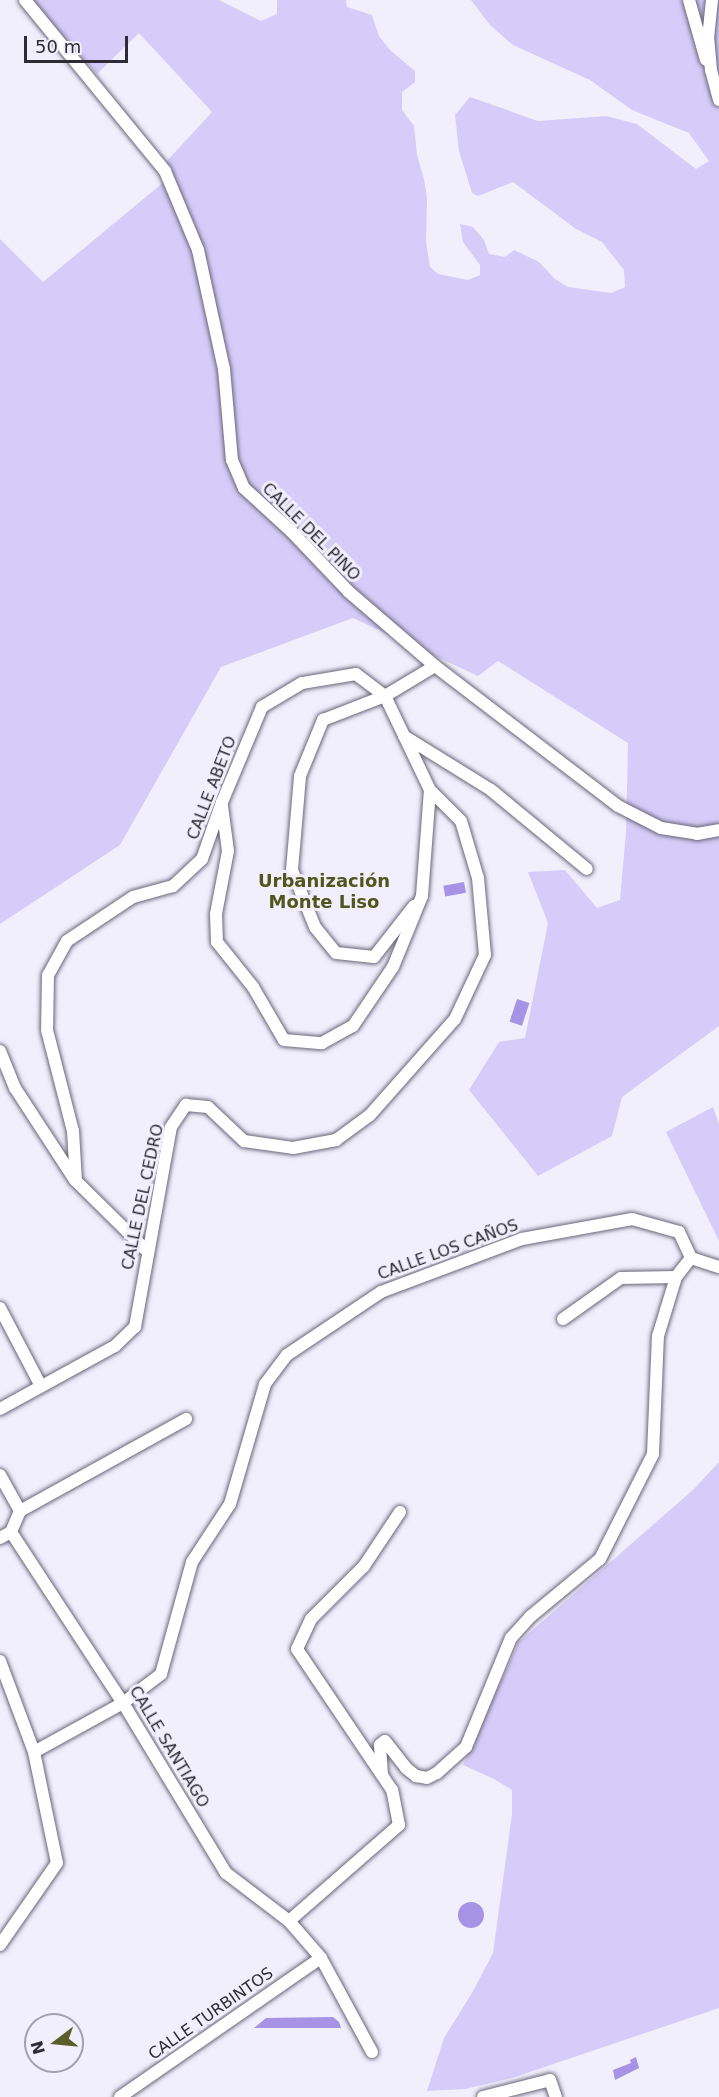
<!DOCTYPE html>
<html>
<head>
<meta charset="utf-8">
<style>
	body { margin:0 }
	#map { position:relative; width:719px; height:2097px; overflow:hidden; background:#f1effc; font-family:"DejaVu Sans",sans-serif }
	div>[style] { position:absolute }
	.green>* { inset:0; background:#d5ccf9 }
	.water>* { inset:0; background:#a693e5; transform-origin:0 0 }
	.round { border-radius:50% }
	.roads { filter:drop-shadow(0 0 2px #696679) drop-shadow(0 0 2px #696679) }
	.minor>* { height:12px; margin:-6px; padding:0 6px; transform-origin:6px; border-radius:6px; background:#fff }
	span { translate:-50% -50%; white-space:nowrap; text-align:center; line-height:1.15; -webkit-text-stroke:6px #f1effc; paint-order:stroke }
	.street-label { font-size:16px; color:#2d2c34 }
	.neighbourhood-label { font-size:18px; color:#51561c; font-weight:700 }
	.north { position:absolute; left:24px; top:2013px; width:60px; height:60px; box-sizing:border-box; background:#f1effc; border:2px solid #a3a1ac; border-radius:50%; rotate:254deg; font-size:16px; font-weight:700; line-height:24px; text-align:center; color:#2d2c34 }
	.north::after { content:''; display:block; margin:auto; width:21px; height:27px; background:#595e2c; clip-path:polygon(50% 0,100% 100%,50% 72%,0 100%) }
	.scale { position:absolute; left:24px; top:36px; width:104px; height:27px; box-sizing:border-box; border:3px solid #2d2c34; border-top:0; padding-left:8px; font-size:18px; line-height:21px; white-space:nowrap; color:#2d2c34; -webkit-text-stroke:4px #f1effc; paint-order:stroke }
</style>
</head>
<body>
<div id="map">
	<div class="green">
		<i style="clip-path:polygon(31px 0,219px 0,261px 21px,277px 14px,277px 0,346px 0,347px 7px,372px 15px,379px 36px,390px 50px,415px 71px,415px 82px,402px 92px,402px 110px,414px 126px,417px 155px,424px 179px,427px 198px,426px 242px,430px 267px,438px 274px,468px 280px,480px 275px,480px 265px,463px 242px,460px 224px,473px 227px,484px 240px,489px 254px,505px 257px,514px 250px,539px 262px,555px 279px,568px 287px,611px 293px,625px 287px,624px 270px,602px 242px,576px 229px,513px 182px,478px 196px,472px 193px,459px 151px,455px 115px,470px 97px,538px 121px,606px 116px,637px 124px,696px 169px,709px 161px,689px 133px,632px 110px,590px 80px,513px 45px,490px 25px,471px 0,719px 0,719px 1026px,622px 1097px,612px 1136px,538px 1176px,469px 1090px,499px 1042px,525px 1038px,548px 923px,528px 872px,565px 870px,597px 908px,620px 900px,626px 833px,628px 743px,498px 661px,478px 676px,353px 618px,221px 667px,120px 845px,0 924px,0 239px,43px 282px,164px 182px,167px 161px,212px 112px,139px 33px,97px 74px)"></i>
		<i style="clip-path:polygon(713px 1107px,719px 1124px,719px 1241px,666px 1132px)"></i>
		<i style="clip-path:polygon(719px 1462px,719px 2008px,512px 2078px,465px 2089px,427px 2091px,444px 2038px,472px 1993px,493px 1953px,512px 1814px,512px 1790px,494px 1779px,463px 1765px,519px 1642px,694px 1489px)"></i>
	</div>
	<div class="water">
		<i style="left:464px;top:882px;width:11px;height:21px;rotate:80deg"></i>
		<i style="left:517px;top:999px;width:13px;height:24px;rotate:18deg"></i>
		<i class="round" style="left:458px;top:1902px;width:26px;height:26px"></i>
		<i style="clip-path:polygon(333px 2017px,339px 2022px,341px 2028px,254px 2028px,266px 2018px)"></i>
		<i style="clip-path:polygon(636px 2057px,639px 2068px,615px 2080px,613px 2070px,631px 2063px,630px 2060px)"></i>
	</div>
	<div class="roads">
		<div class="minor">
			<i style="left:25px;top:0;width:221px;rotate:50.7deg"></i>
			<i style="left:165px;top:171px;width:86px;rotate:67.3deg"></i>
			<i style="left:198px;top:250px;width:122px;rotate:77.7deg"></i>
			<i style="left:224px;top:369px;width:91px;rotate:85deg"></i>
			<i style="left:232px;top:460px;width:30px;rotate:67deg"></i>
			<i style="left:244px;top:488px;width:64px;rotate:42.5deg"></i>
			<i style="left:291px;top:531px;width:84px;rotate:46.4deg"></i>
			<i style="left:349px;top:592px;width:113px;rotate:40.7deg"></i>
			<i style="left:435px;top:666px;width:230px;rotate:37.4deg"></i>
			<i style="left:618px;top:806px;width:48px;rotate:27.1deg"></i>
			<i style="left:661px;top:828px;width:36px;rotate:9deg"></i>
			<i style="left:697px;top:834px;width:22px;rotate:-10deg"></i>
			<i style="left:689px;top:0;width:62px;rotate:74.2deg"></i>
			<i style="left:712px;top:0;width:36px;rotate:96deg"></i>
			<i style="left:708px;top:36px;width:34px;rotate:85deg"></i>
			<i style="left:711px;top:70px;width:31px;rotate:75deg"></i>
			<i style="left:404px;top:736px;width:102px;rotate:31.8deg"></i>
			<i style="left:491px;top:790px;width:124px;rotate:39.5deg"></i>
			<i style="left:222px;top:806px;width:45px;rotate:82.4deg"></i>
			<i style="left:228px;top:851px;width:64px;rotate:100.8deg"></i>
			<i style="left:216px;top:914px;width:28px;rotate:88deg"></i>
			<i style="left:217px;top:942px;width:58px;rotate:51.3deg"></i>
			<i style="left:253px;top:987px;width:61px;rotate:59.7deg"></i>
			<i style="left:284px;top:1040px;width:38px;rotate:5deg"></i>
			<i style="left:322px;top:1043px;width:35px;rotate:-29deg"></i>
			<i style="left:353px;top:1026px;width:71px;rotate:-55.9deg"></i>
			<i style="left:393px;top:967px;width:77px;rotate:-67.8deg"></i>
			<i style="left:422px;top:896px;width:106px;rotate:-85.7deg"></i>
			<i style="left:414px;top:906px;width:65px;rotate:128.1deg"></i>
			<i style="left:374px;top:957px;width:38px;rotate:-174deg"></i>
			<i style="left:336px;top:953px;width:33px;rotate:-129deg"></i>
			<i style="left:315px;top:927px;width:61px;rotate:-112deg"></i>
			<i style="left:292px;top:870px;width:94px;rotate:-85.1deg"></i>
			<i style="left:300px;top:776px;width:61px;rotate:-67.7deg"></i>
			<i style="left:323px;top:720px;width:66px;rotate:-21.2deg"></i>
			<i style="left:385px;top:696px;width:58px;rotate:-31deg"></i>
			<i style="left:0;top:1051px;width:40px;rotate:68deg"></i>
			<i style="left:15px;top:1088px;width:110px;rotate:56.9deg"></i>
			<i style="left:0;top:1308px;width:88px;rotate:62.3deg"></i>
			<i style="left:563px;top:1319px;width:71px;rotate:-35.3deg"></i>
			<i style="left:621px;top:1278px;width:55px;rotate:-1deg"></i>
			<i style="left:0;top:1409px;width:131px;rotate:-28.7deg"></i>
			<i style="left:115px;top:1346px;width:28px;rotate:-44deg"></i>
			<i style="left:135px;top:1327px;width:203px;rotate:-79.8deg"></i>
			<i style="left:171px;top:1127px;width:27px;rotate:-56deg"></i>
			<i style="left:186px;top:1105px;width:22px;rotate:5deg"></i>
			<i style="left:208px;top:1107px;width:50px;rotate:43.4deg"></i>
			<i style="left:244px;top:1141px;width:49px;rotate:8.1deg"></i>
			<i style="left:293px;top:1148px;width:44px;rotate:-10.5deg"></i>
			<i style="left:336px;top:1140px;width:42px;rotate:-36.3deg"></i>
			<i style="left:370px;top:1115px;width:128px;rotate:-48.5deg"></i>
			<i style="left:455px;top:1019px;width:71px;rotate:-64.9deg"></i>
			<i style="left:485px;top:955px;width:77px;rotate:-95.2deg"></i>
			<i style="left:478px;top:878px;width:59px;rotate:-106.6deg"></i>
			<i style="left:461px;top:821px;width:44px;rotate:-135deg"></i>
			<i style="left:430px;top:790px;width:104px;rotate:-115.6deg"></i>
			<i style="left:385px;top:696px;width:36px;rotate:-143deg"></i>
			<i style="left:356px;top:674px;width:55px;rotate:170.5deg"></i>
			<i style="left:302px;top:683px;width:47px;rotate:149deg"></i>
			<i style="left:262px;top:707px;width:103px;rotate:112.8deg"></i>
			<i style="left:222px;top:802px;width:60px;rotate:109.3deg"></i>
			<i style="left:202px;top:859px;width:40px;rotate:137deg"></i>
			<i style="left:173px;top:886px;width:41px;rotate:164.6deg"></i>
			<i style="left:133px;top:897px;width:79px;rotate:146.3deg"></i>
			<i style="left:67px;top:941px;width:39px;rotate:119deg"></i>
			<i style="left:48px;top:975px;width:55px;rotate:91deg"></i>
			<i style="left:47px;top:1030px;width:104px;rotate:75.6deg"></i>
			<i style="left:73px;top:1131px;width:50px;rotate:86.6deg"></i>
			<i style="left:76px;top:1181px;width:100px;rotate:44.6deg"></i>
			<i style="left:0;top:1475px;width:41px;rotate:60.9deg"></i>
			<i style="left:11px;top:1532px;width:204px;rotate:56.8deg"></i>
			<i style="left:123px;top:1703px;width:199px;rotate:58.8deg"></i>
			<i style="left:226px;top:1873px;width:79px;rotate:37.3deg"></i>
			<i style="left:289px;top:1921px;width:49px;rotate:49.1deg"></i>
			<i style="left:321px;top:1958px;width:107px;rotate:61.5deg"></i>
			<i style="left:0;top:1538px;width:13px;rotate:-29deg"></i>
			<i style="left:11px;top:1532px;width:23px;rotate:-67deg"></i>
			<i style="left:20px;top:1511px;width:190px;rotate:-29deg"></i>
			<i style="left:0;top:1661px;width:97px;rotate:69.5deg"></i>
			<i style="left:34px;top:1752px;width:113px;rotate:78.3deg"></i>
			<i style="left:57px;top:1863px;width:100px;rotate:124.8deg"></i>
			<i style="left:34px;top:1752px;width:102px;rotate:-28.8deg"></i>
			<i style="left:123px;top:1703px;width:48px;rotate:-37.3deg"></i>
			<i style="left:161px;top:1674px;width:116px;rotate:-74.5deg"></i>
			<i style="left:192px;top:1562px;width:69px;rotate:-56.8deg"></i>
			<i style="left:230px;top:1504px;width:125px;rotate:-73.7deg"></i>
			<i style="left:265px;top:1384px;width:36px;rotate:-53deg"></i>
			<i style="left:287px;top:1355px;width:113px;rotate:-33.8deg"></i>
			<i style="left:381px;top:1292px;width:151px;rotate:-20.6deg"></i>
			<i style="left:522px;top:1239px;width:112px;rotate:-10.3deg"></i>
			<i style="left:632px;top:1219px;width:49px;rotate:15.5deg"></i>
			<i style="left:679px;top:1232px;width:29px;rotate:65deg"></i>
			<i style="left:691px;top:1258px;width:29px;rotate:18deg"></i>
			<i style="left:382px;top:1775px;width:30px;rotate:-94deg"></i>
			<i style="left:380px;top:1745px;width:6px;rotate:-39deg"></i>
			<i style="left:385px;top:1741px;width:34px;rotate:52deg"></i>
			<i style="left:406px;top:1768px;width:13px;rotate:39deg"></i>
			<i style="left:416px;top:1776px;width:11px;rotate:10deg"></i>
			<i style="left:427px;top:1778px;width:11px;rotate:-27deg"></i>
			<i style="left:437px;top:1773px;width:39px;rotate:-42deg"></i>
			<i style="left:466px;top:1747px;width:118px;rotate:-67.6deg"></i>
			<i style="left:511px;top:1638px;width:30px;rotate:-48deg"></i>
			<i style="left:531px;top:1616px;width:89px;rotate:-39.6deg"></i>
			<i style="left:600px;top:1559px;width:118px;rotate:-63.2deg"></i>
			<i style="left:653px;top:1454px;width:118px;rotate:-87.6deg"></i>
			<i style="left:658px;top:1336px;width:62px;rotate:-73deg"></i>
			<i style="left:676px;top:1277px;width:24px;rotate:-52deg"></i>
			<i style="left:289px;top:1921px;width:146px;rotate:-41.1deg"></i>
			<i style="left:399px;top:1825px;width:36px;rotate:-101deg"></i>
			<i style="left:392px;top:1790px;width:170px;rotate:-124deg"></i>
			<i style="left:297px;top:1649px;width:33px;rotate:-65deg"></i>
			<i style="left:311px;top:1619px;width:75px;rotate:-45deg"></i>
			<i style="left:364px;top:1566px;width:65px;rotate:-56.3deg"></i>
			<i style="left:120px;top:2097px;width:244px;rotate:-34.7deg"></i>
			<i style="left:483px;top:2097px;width:69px;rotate:-14.2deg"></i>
			<i style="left:550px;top:2080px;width:18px;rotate:71deg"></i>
		</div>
	</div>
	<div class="street-label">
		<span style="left:311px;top:532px;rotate:45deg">CALLE DEL PINO</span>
		<span style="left:212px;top:788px;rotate:-69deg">CALLE ABETO</span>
		<span style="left:143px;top:1197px;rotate:-78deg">CALLE DEL CEDRO</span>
		<span style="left:448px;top:1250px;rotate:-20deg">CALLE LOS CAÑOS</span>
		<span style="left:169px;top:1747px;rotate:59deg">CALLE SANTIAGO</span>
		<span style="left:211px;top:2014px;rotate:-35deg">CALLE TURBINTOS</span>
	</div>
	<div class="neighbourhood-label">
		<span style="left:324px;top:892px">Urbanización<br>Monte Liso</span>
	</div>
	<div class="north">N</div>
	<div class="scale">50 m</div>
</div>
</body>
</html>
